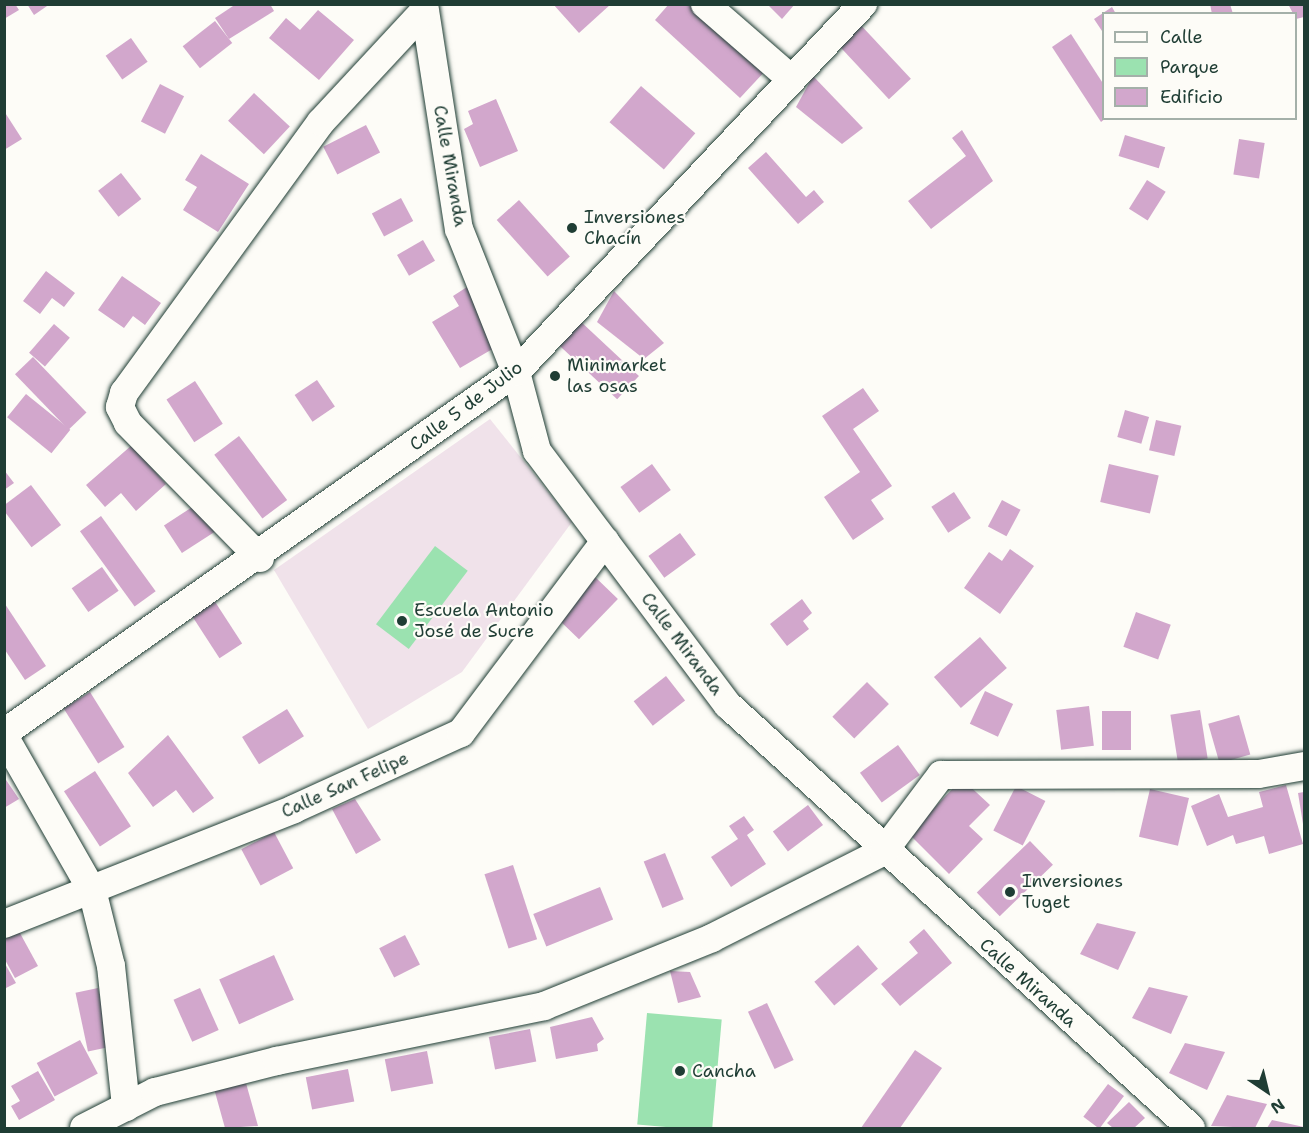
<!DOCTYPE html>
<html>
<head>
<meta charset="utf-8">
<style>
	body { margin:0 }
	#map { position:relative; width:1309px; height:1133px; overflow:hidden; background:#fdfcf7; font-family:"Shantell Sans",sans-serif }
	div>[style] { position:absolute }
	.built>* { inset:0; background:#f0e2ea }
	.green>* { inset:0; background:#9be2b0; transform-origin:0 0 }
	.building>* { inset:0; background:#d2a7cc; transform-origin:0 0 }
	.roads { filter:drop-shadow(0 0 2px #1f3d34) drop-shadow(0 0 2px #1f3d34) }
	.street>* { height:28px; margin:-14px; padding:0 14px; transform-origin:14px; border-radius:14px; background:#fdfcf7 }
	.dots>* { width:16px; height:16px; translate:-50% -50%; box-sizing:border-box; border:3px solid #fdfcf7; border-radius:50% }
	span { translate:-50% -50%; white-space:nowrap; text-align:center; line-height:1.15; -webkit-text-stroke:4.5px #fdfcf7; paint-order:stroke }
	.street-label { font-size:18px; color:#1f3d34 }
	.poi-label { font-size:18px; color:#1f3d34 }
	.left { translate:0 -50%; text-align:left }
	.frame { position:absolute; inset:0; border:6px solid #1f3d34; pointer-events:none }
	.legend { position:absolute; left:1102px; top:12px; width:195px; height:108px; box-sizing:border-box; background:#fdfcf7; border:2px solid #a4b0a9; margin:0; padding:8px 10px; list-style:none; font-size:18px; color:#1f3d34 }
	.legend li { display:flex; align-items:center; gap:12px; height:30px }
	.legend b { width:30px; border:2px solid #a4b0a9 }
	.north { position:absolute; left:1237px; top:1061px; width:60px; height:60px; -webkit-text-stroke:4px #fdfcf7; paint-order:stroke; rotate:145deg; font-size:16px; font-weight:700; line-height:24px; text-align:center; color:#1f3d34 }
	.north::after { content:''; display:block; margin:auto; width:21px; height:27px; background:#1f3d34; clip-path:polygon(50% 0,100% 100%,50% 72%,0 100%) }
</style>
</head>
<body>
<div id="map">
	<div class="built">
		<i style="clip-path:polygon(490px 419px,572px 522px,462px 672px,368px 729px,274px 570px)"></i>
	</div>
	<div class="green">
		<i style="left:435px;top:546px;width:41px;height:98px;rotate:37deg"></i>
		<i style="left:647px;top:1013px;width:75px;height:112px;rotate:5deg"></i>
	</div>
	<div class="building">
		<i style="clip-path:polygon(4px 4px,15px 4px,19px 10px,4px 19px)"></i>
		<i style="clip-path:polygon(27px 4px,50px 4px,34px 15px)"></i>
		<i style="clip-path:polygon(236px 4px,270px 4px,274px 11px,229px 39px,215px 18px)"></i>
		<i style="clip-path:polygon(553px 4px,611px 4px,579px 33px)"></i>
		<i style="clip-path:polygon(669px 4px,689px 4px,767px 69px,740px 98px,655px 20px)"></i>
		<i style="clip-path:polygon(767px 4px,795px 4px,782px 19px)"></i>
		<i style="clip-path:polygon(1210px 4px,1230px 4px,1233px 14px,1212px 14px)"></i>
		<i style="clip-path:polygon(1288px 4px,1304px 4px,1304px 17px,1296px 19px)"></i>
		<i style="clip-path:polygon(1112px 7px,1116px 14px,1104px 14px,1104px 34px,1094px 19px)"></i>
		<i style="clip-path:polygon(318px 10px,354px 40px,319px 80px,269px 38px,286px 18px,300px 30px)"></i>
		<i style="left:215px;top:21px;width:28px;height:41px;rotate:52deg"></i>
		<i style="left:857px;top:21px;width:79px;height:30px;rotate:47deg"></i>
		<i style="clip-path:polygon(1071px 34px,1104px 85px,1106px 118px,1101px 122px,1052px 47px)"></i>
		<i style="left:131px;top:38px;width:29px;height:31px;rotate:55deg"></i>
		<i style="clip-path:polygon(813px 76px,863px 128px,842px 144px,796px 107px)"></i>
		<i style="left:160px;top:84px;width:27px;height:42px;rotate:27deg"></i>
		<i style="left:641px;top:86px;width:72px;height:48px;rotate:41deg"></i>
		<i style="left:254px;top:93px;width:49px;height:38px;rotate:43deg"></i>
		<i style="clip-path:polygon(496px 99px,518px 151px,480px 167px,464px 129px,473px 124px,468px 111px)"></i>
		<i style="clip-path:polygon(4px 111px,22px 139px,4px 150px)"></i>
		<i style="left:366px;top:125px;width:31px;height:48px;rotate:63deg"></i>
		<i style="clip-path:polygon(962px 130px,993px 181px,931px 229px,908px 201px,966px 156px,952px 138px)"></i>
		<i style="left:1125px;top:135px;width:42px;height:22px;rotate:17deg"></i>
		<i style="left:1239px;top:139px;width:26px;height:36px;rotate:9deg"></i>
		<i style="clip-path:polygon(766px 152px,806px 197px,814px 190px,824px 202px,798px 224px,748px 168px)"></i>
		<i style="clip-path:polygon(201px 154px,249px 184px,218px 232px,183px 210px,197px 187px,185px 180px)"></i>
		<i style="left:121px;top:173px;width:33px;height:29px;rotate:52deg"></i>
		<i style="left:1147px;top:180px;width:22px;height:34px;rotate:32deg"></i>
		<i style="left:401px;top:198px;width:26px;height:33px;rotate:62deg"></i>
		<i style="left:519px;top:200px;width:76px;height:30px;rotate:48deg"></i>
		<i style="left:423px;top:240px;width:24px;height:30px;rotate:60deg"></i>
		<i style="clip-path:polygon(46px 271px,75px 293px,64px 307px,52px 298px,40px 314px,23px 301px)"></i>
		<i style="clip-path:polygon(122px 276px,161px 303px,145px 325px,133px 316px,124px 328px,98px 310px)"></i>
		<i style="clip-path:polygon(467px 287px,501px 344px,460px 368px,432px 322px,459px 306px,453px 296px)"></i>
		<i style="clip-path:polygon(614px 291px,664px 343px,644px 359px,597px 322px)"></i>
		<i style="left:579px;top:320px;width:82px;height:32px;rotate:43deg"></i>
		<i style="left:54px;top:324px;width:21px;height:38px;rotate:41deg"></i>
		<i style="left:33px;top:357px;width:77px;height:25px;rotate:46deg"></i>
		<i style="left:317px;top:380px;width:32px;height:27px;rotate:56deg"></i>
		<i style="left:195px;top:381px;width:51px;height:34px;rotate:57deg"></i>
		<i style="clip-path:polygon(863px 388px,879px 411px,853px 429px,892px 486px,871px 500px,884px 519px,853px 540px,824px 497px,860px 472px,822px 416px)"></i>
		<i style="left:26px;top:394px;width:57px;height:30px;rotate:39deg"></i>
		<i style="left:1125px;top:410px;width:25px;height:28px;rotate:16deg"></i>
		<i style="left:1156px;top:420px;width:26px;height:31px;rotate:13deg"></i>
		<i style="left:239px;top:436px;width:80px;height:31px;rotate:53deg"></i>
		<i style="clip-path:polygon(132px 445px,166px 484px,136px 511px,121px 493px,105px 507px,86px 485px)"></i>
		<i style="left:652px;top:464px;width:32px;height:39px;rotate:54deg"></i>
		<i style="left:1109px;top:464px;width:51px;height:39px;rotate:13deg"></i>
		<i style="clip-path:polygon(4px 470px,14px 483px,4px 490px)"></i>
		<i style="left:31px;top:485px;width:50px;height:37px;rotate:53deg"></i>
		<i style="left:954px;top:492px;width:31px;height:27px;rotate:57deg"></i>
		<i style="left:1002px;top:500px;width:21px;height:30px;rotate:28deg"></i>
		<i style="left:200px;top:502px;width:33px;height:43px;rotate:57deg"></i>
		<i style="left:101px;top:516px;width:93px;height:26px;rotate:54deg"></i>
		<i style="left:680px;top:533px;width:27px;height:39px;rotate:54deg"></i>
		<i style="clip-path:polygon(1010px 549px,1034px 566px,1000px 614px,964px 588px,989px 552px,1002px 561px)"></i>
		<i style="left:102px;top:567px;width:29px;height:37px;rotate:55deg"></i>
		<i style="left:592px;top:574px;width:36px;height:56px;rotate:44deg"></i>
		<i style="left:210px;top:594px;width:59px;height:27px;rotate:57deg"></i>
		<i style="clip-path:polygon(802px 599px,812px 613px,803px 621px,809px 629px,787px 646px,770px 624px)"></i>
		<i style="clip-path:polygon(5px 604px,46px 666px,25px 680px,5px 650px)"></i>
		<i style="left:1136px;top:612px;width:37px;height:37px;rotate:20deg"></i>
		<i style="left:980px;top:637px;width:41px;height:61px;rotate:49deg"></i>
		<i style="left:666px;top:676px;width:31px;height:41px;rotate:52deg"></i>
		<i style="left:867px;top:682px;width:31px;height:49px;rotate:45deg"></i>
		<i style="left:985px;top:691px;width:31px;height:36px;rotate:25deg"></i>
		<i style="left:90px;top:692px;width:65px;height:31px;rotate:58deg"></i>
		<i style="left:1089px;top:706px;width:40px;height:33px;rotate:83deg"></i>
		<i style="left:287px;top:709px;width:32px;height:53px;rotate:58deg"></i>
		<i style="left:1200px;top:710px;width:49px;height:30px;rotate:81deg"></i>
		<i style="left:1102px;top:711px;width:29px;height:39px"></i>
		<i style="left:1239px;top:715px;width:41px;height:32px;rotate:74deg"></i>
		<i style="clip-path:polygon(168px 735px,214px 798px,193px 813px,176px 790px,153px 807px,128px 773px)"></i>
		<i style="left:898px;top:745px;width:37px;height:47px;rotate:54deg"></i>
		<i style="left:95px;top:771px;width:66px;height:37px;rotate:57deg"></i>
		<i style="clip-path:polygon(4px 777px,19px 799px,4px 808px)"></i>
		<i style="clip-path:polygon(962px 779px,990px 805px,969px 826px,983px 839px,949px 874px,909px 834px)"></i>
		<i style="clip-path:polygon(1286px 785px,1303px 844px,1269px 854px,1264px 836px,1236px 844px,1233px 835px,1207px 846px,1191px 806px,1219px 794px,1228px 817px,1263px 807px,1259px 792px)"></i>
		<i style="left:1016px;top:786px;width:33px;height:50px;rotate:27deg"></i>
		<i style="left:1150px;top:789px;width:40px;height:49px;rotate:13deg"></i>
		<i style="clip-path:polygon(1304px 792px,1304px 824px,1303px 824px,1298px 793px)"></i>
		<i style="clip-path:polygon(355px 799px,381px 840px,356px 854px,332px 809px)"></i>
		<i style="left:808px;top:805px;width:25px;height:44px;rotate:53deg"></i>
		<i style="clip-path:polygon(744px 816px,754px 830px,747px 835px,766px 864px,731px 887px,711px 857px,738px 839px,729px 826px)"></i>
		<i style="left:274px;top:832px;width:41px;height:37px;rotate:62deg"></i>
		<i style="left:1030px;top:841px;width:33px;height:74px;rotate:46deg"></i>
		<i style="left:665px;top:853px;width:50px;height:23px;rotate:68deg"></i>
		<i style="left:513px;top:865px;width:78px;height:30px;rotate:72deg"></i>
		<i style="left:600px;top:887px;width:35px;height:72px;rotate:68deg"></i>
		<i style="clip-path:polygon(1097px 923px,1136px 932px,1118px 970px,1080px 954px)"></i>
		<i style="clip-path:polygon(15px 924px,38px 966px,15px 978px,4px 958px,4px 929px)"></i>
		<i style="clip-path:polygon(924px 929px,952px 963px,900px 1006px,881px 984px,918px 953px,909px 942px)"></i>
		<i style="left:405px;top:935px;width:33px;height:29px;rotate:63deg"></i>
		<i style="left:858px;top:945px;width:31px;height:57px;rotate:50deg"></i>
		<i style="left:274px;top:955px;width:49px;height:60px;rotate:66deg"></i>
		<i style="clip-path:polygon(4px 962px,16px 983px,4px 989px)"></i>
		<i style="clip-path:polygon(670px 971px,690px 972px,701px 997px,678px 1003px)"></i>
		<i style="clip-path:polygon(1149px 987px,1188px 996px,1171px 1034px,1132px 1018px)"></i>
		<i style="left:98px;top:988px;width:60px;height:23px;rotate:78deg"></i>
		<i style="left:200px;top:988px;width:46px;height:29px;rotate:66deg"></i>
		<i style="left:767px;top:1003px;width:63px;height:21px;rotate:65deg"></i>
		<i style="clip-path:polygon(592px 1017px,604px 1039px,597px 1044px,598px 1051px,556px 1059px,550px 1027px)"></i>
		<i style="left:530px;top:1029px;width:33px;height:42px;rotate:79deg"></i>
		<i style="left:80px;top:1040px;width:38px;height:49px;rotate:62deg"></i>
		<i style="clip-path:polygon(1185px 1043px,1225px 1052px,1207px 1090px,1169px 1073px)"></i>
		<i style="clip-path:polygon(915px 1050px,942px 1068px,900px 1128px,861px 1128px)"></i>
		<i style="left:427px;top:1051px;width:33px;height:43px;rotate:79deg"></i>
		<i style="left:348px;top:1069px;width:33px;height:43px;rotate:79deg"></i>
		<i style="clip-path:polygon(38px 1071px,55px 1100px,19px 1120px,11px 1106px,20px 1101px,11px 1086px)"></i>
		<i style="clip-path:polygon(244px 1076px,258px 1126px,225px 1128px,213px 1085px)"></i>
		<i style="left:1108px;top:1084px;width:20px;height:41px;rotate:37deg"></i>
		<i style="clip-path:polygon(1227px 1095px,1267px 1104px,1255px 1128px,1211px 1126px)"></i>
		<i style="clip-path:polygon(1129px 1102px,1145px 1118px,1134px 1128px,1113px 1128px,1107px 1123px)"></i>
		<i style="clip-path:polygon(1272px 1120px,1304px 1127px,1304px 1128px,1267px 1128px)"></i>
	</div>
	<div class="roads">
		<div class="street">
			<i style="left:424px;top:4px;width:228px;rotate:81.2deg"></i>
			<i style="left:459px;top:229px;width:154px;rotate:68.3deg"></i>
			<i style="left:516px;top:372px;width:82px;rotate:75.1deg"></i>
			<i style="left:537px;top:451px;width:318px;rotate:53.1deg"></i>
			<i style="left:728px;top:705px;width:627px;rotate:42.42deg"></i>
			<i style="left:705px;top:4px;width:113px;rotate:41deg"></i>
			<i style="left:260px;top:558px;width:189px;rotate:-134.4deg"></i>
			<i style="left:128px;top:423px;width:18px;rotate:-117deg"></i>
			<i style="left:120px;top:407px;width:15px;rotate:-74deg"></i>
			<i style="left:124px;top:393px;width:335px;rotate:-54deg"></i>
			<i style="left:321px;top:122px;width:151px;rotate:-47.1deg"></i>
			<i style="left:4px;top:733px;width:626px;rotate:-35.19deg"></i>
			<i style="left:516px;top:372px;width:506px;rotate:-46.68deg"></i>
			<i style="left:4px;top:736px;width:177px;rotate:60.3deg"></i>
			<i style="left:92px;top:890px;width:78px;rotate:76deg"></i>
			<i style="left:111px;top:966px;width:142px;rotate:83.9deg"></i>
			<i style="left:4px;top:924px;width:312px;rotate:-21.6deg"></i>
			<i style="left:294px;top:809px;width:183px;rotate:-24.5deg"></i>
			<i style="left:461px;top:733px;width:240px;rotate:-53.1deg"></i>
			<i style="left:84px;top:1128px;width:80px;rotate:-26.9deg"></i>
			<i style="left:155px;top:1092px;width:126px;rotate:-14.3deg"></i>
			<i style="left:277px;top:1061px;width:273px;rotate:-11.6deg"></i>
			<i style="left:544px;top:1006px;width:181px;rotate:-22deg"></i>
			<i style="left:712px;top:938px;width:193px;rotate:-26.8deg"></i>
			<i style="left:884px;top:851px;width:95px;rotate:-53.1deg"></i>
			<i style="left:941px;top:775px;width:318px;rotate:-0.2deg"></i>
			<i style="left:1259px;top:774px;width:46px;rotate:-10.1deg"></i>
		</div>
	</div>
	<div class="dots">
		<i style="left:572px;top:228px;background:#1f3d34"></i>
		<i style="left:555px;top:376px;background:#1f3d34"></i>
		<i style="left:402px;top:621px;background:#1f3d34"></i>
		<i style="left:1010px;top:892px;background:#1f3d34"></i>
		<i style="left:680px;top:1071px;background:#1f3d34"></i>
	</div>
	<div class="street-label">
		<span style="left:450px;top:166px;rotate:80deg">Calle Miranda</span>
		<span style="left:466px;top:406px;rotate:-37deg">Calle 5 de Julio</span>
		<span style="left:682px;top:644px;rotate:53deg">Calle Miranda</span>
		<span style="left:345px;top:785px;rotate:-24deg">Calle San Felipe</span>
		<span style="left:1028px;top:983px;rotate:42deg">Calle Miranda</span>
	</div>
	<div class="poi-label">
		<span class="left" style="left:584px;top:228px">Inversiones<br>Chacín</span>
		<span class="left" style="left:567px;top:376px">Minimarket<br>las osas</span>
		<span class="left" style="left:414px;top:621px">Escuela Antonio<br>José de Sucre</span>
		<span class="left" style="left:1022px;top:892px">Inversiones<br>Tuget</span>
		<span class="left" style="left:692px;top:1071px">Cancha</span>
	</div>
	<div class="frame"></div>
	<ul class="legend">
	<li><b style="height:8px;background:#fdfcf7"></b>Calle</li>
	<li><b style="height:16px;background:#9be2b0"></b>Parque</li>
	<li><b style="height:16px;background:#d2a7cc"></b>Edificio</li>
	</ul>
	<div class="north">N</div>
</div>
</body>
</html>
